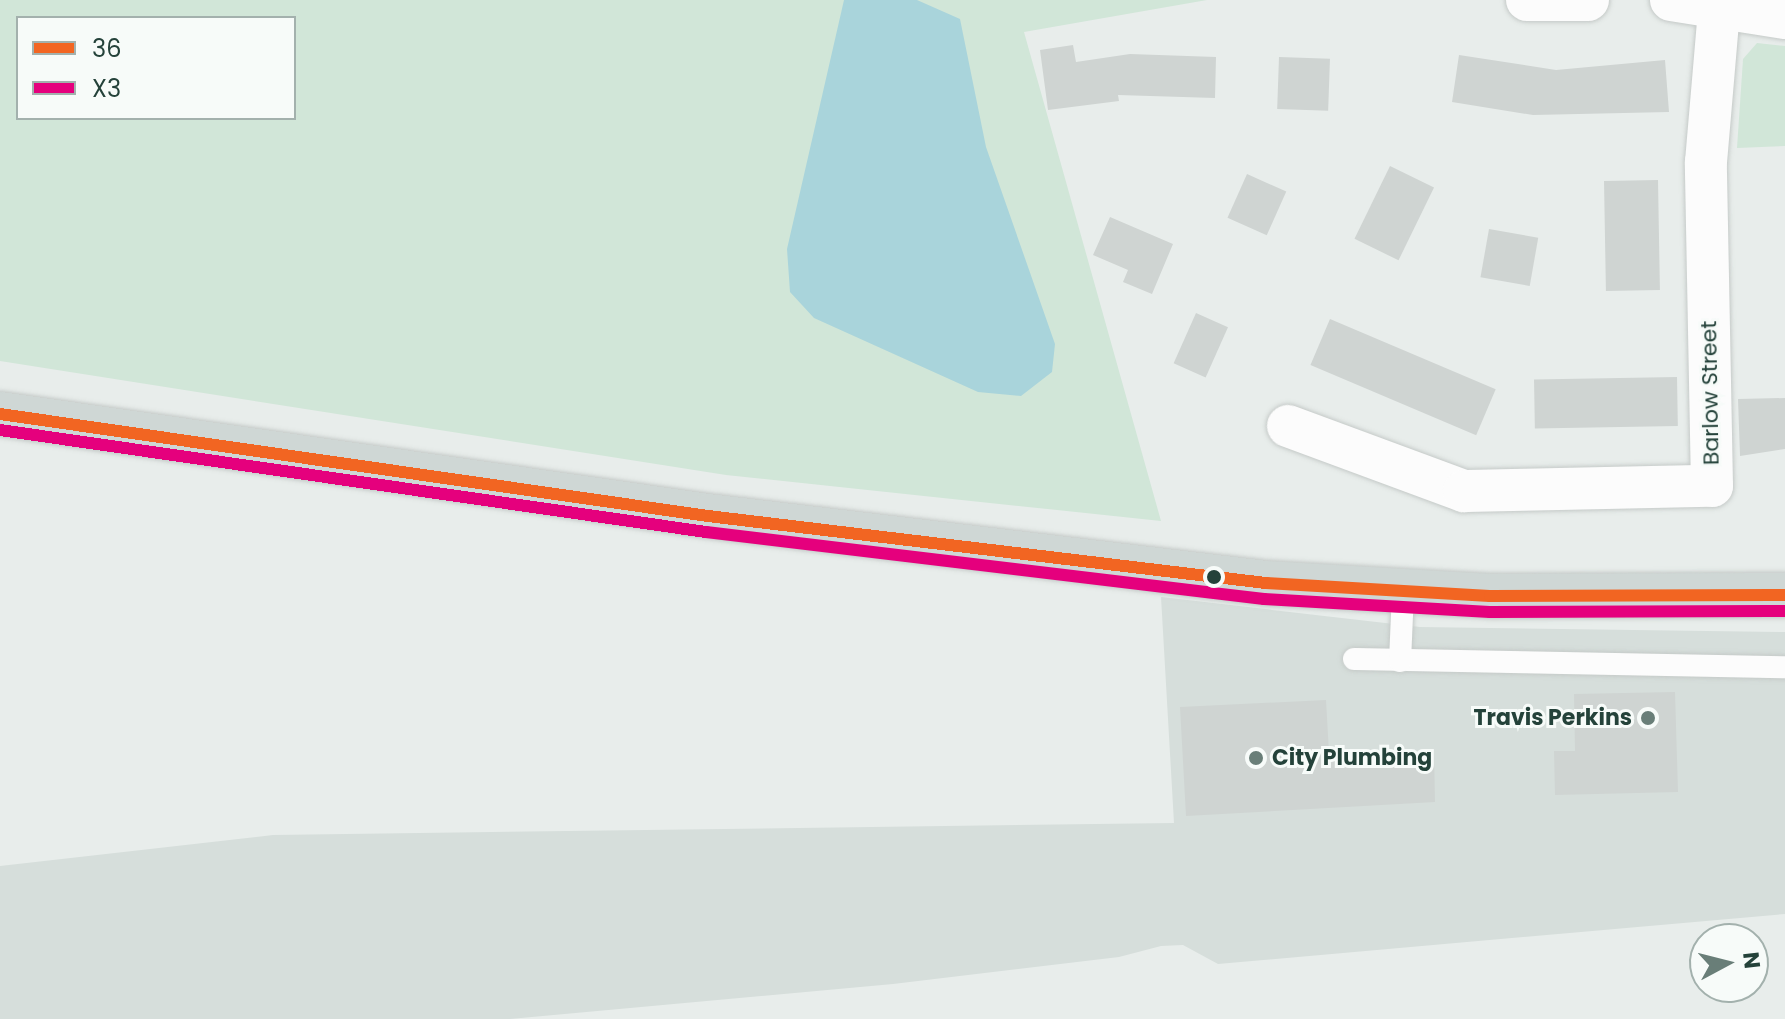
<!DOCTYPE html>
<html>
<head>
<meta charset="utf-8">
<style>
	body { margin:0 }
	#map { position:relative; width:1785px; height:1019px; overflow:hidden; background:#e8edeb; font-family:Poppins,sans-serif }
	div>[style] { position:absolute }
	.built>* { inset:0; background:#d6dedb }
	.green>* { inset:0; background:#d1e6d8 }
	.water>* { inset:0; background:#a9d4db }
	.building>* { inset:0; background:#cfd4d2; transform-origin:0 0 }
	.roads { filter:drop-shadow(0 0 2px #c5cac8) drop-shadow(0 0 2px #c5cac8) }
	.service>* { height:22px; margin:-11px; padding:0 11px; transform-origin:11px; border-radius:11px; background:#fcfcfc }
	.minor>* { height:42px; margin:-21px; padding:0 21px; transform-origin:21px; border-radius:21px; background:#fcfcfc }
	.primary>* { height:44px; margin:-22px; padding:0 22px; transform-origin:22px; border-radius:22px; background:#cfd7d5 }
	.bus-1>* { height:12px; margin:-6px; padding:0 6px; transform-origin:6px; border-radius:6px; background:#f26522 }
	.bus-2>* { height:12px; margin:-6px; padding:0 6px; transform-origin:6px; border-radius:6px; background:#e5007d }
	.dots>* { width:22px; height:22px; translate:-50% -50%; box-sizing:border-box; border:4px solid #f7fbf9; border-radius:50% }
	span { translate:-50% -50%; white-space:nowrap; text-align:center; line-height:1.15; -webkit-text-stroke:6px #f7fbf9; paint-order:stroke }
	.street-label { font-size:22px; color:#24423a }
	.poi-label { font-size:22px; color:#24423a; font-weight:700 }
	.right { translate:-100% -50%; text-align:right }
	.left { translate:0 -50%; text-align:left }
	.legend { position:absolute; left:16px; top:16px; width:280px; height:104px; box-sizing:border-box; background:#f7fbf9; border:2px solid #a3b1ad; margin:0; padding:10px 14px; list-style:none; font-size:24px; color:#24423a }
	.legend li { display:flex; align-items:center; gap:16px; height:40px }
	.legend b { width:40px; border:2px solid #a3b1ad }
	.north { position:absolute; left:1689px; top:923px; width:80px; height:80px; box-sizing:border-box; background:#f7fbf9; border:2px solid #a3b1ad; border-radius:50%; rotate:83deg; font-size:22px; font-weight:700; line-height:32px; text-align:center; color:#24423a }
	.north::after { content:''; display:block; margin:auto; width:28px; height:36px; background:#697e78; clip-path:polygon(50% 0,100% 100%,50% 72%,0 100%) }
</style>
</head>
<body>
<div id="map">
	<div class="built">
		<i style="clip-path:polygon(1161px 597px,1420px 627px,1785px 632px,1785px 914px,1218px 964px,1183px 945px,1161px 946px,1119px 957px,893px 984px,510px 1019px,0 1019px,0 866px,273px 835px,1174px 823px)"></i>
	</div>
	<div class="green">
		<i style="clip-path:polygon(evenodd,0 0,1207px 0,1024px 32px,1161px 521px,726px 475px,0 361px,0 0,18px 18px,294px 18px,294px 118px,18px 118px,18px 18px)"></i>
		<i style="clip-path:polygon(1757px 43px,1785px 46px,1785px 146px,1737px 148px,1743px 59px)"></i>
	</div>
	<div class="water">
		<i style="clip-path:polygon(844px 0,917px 0,960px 19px,986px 147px,1055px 344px,1052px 372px,1021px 396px,978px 392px,814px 318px,790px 292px,787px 249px)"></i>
	</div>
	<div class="building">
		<i style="clip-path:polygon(1073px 45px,1076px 62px,1130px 54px,1216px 57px,1215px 98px,1118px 95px,1119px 101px,1048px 110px,1040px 50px)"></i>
		<i style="clip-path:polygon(1459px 55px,1556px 70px,1665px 60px,1669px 112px,1533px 115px,1452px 102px)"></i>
		<i style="left:1279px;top:57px;width:51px;height:52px;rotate:2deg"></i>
		<i style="left:1390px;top:166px;width:49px;height:81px;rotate:26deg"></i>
		<i style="left:1247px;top:174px;width:43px;height:48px;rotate:24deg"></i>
		<i style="left:1658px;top:180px;width:110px;height:54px;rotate:89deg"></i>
		<i style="clip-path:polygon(1110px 217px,1173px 244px,1152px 294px,1123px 282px,1128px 270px,1093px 255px)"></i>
		<i style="left:1489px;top:229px;width:50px;height:49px;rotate:10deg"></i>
		<i style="left:1196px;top:313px;width:35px;height:55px;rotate:24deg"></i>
		<i style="left:1330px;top:319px;width:180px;height:50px;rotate:23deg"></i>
		<i style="left:1677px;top:377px;width:49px;height:143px;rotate:89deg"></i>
		<i style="clip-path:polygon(1785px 398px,1785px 449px,1740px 456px,1738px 399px)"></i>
		<i style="clip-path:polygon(1675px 692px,1678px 792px,1555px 795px,1554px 751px,1575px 751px,1574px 694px)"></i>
		<i style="clip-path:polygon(1326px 700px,1329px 753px,1434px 751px,1435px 802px,1186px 816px,1180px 707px)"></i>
	</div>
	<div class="roads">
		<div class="service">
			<i style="left:1354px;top:659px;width:431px;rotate:1.1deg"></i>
			<i style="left:1400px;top:661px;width:69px;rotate:-87.5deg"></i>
		</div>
		<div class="minor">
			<i style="left:1527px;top:0;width:61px"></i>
			<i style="left:1671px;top:0;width:115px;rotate:9deg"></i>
			<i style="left:1288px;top:426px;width:188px;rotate:20.3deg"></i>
			<i style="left:1464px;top:491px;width:248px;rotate:-1.2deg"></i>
			<i style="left:1712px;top:486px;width:324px;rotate:-91.1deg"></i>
			<i style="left:1706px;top:162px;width:153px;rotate:-85.1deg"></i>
		</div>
		<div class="primary">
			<i style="left:0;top:414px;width:715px;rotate:8.2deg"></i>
			<i style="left:708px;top:516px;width:562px;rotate:6.85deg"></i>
			<i style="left:1266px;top:583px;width:224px;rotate:3.3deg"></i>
			<i style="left:1490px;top:596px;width:295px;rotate:-0.2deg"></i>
		</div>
	</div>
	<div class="bus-1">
		<i style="left:0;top:414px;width:715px;rotate:8.2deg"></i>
		<i style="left:708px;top:516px;width:562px;rotate:6.85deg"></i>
		<i style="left:1266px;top:583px;width:224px;rotate:3.3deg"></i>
		<i style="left:1490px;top:596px;width:295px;rotate:-0.2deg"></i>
	</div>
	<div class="bus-2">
		<i style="left:0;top:430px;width:713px;rotate:8.22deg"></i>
		<i style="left:706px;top:532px;width:562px;rotate:6.85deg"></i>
		<i style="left:1264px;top:599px;width:226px;rotate:3.3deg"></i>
		<i style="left:1490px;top:612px;width:295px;rotate:-0.2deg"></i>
	</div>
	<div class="dots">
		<i style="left:1214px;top:577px;background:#24423a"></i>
		<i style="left:1648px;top:718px;background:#697e78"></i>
		<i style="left:1256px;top:758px;background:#697e78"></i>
	</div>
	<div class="street-label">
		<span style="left:1710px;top:393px;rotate:-91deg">Barlow Street</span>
	</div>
	<div class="poi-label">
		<span class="right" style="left:1632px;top:718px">Travis Perkins</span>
		<span class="left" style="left:1272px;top:758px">City Plumbing</span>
	</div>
	<ul class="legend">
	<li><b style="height:10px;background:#f26522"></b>36</li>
	<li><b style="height:10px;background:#e5007d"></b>X3</li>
	</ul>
	<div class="north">N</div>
</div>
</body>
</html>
